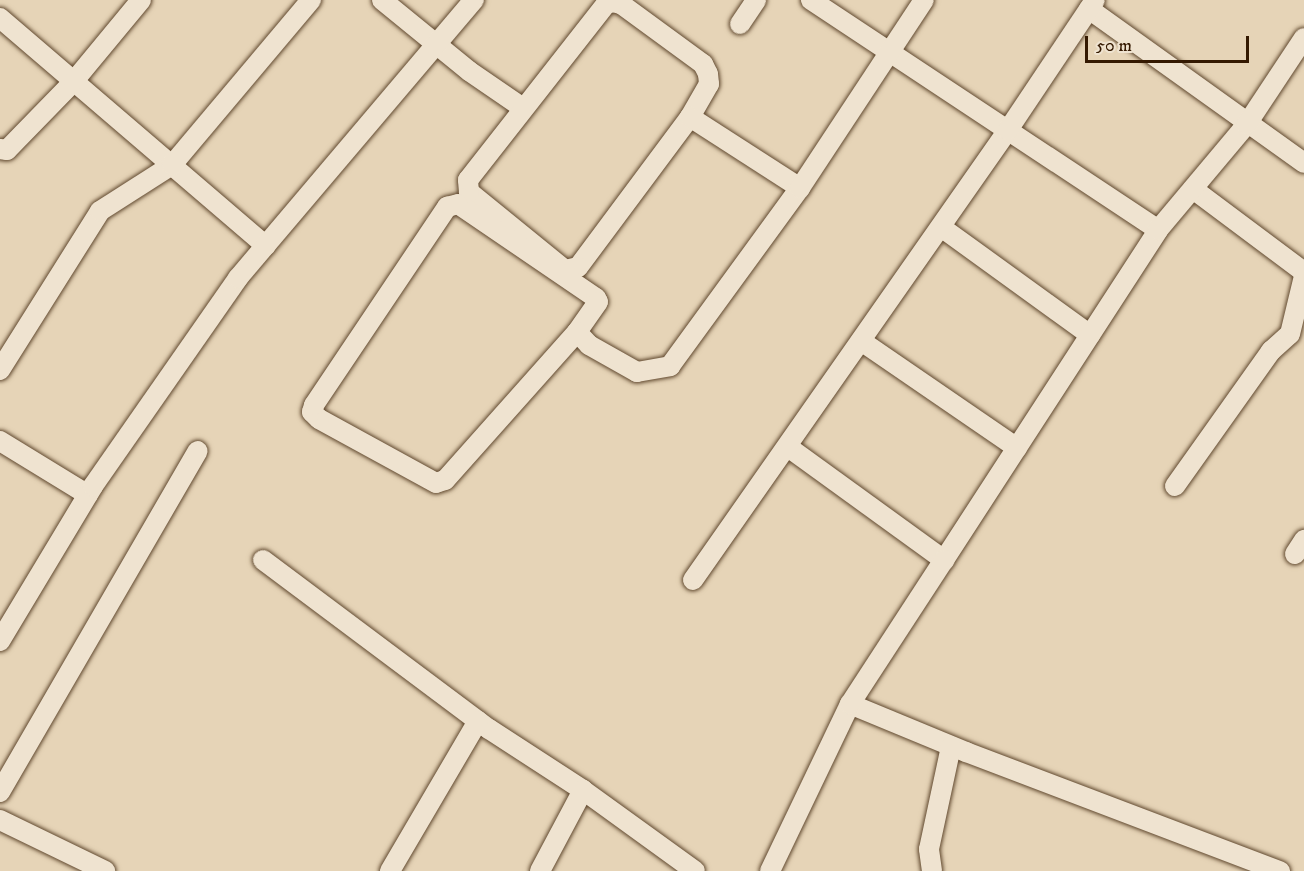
<!DOCTYPE html>
<html>
<head>
<meta charset="utf-8">
<style>
	body { margin:0 }
	#map { position:relative; width:1304px; height:871px; overflow:hidden; background:#e6d4b7; font-family:"IM FELL DW Pica",serif }
	div>[style] { position:absolute }
	.roads { filter:drop-shadow(0 0 2px #60482e) drop-shadow(0 0 2px #60482e) }
	.street>* { height:20px; margin:-10px; padding:0 10px; transform-origin:10px; border-radius:10px; background:#efe3d0 }
	span { translate:-50% -50%; white-space:nowrap; text-align:center; line-height:1.15; -webkit-text-stroke:4.5px #efe3d0; paint-order:stroke }
	.scale { position:absolute; left:1085px; top:36px; width:164px; height:27px; box-sizing:border-box; border:3px solid #341901; border-top:0; padding-left:8px; font-size:18px; line-height:21px; white-space:nowrap; color:#341901; -webkit-text-stroke:4px #efe3d0; paint-order:stroke }
</style>
</head>
<body>
<div id="map">
	<div class="roads">
		<div class="street">
			<i style="left:382px;top:0;width:112px;rotate:39.2deg"></i>
			<i style="left:469px;top:71px;width:65px;rotate:34.4deg"></i>
			<i style="left:811px;top:0;width:416px;rotate:33.5deg"></i>
			<i style="left:613px;top:2px;width:8px;rotate:14deg"></i>
			<i style="left:621px;top:4px;width:102px;rotate:36.2deg"></i>
			<i style="left:703px;top:64px;width:11px;rotate:63deg"></i>
			<i style="left:708px;top:74px;width:10px;rotate:84deg"></i>
			<i style="left:709px;top:84px;width:38px;rotate:120deg"></i>
			<i style="left:690px;top:117px;width:187px;rotate:126.7deg"></i>
			<i style="left:578px;top:267px;width:13px;rotate:167deg"></i>
			<i style="left:565px;top:270px;width:124px;rotate:-140.9deg"></i>
			<i style="left:469px;top:192px;width:12px;rotate:-95deg"></i>
			<i style="left:468px;top:180px;width:224px;rotate:-51.9deg"></i>
			<i style="left:606px;top:4px;width:7px;rotate:-16deg"></i>
			<i style="left:1089px;top:9px;width:264px;rotate:35.6deg"></i>
			<i style="left:0;top:18px;width:350px;rotate:40.6deg"></i>
			<i style="left:740px;top:24px;width:29px;rotate:-56deg"></i>
			<i style="left:690px;top:117px;width:131px;rotate:32.8deg"></i>
			<i style="left:0;top:149px;width:7px;rotate:8deg"></i>
			<i style="left:7px;top:150px;width:96px;rotate:-45.8deg"></i>
			<i style="left:74px;top:81px;width:105px;rotate:-50.4deg"></i>
			<i style="left:1193px;top:189px;width:139px;rotate:36.8deg"></i>
			<i style="left:458px;top:204px;width:167px;rotate:34.3deg"></i>
			<i style="left:596px;top:298px;width:4px;rotate:63deg"></i>
			<i style="left:598px;top:302px;width:37px;rotate:125deg"></i>
			<i style="left:577px;top:332px;width:198px;rotate:131.7deg"></i>
			<i style="left:445px;top:480px;width:9px;rotate:162deg"></i>
			<i style="left:436px;top:483px;width:133px;rotate:-151.3deg"></i>
			<i style="left:319px;top:419px;width:10px;rotate:-135deg"></i>
			<i style="left:312px;top:412px;width:7px;rotate:-74deg"></i>
			<i style="left:314px;top:405px;width:239px;rotate:-56.1deg"></i>
			<i style="left:447px;top:207px;width:11px;rotate:-15deg"></i>
			<i style="left:941px;top:227px;width:184px;rotate:35.9deg"></i>
			<i style="left:577px;top:332px;width:18px;rotate:47deg"></i>
			<i style="left:589px;top:345px;width:55px;rotate:29.4deg"></i>
			<i style="left:637px;top:372px;width:34px;rotate:-10deg"></i>
			<i style="left:670px;top:366px;width:220px;rotate:-53.9deg"></i>
			<i style="left:800px;top:188px;width:225px;rotate:-56.6deg"></i>
			<i style="left:861px;top:341px;width:189px;rotate:34.4deg"></i>
			<i style="left:0;top:370px;width:188px;rotate:-57.8deg"></i>
			<i style="left:100px;top:211px;width:85px;rotate:-32.6deg"></i>
			<i style="left:172px;top:165px;width:216px;rotate:-49.9deg"></i>
			<i style="left:0;top:441px;width:103px;rotate:31.5deg"></i>
			<i style="left:788px;top:447px;width:193px;rotate:35.9deg"></i>
			<i style="left:944px;top:560px;width:393px;rotate:-57deg"></i>
			<i style="left:1158px;top:230px;width:138px;rotate:-50deg"></i>
			<i style="left:1247px;top:124px;width:103px;rotate:-56.5deg"></i>
			<i style="left:1175px;top:486px;width:166px;rotate:-54.6deg"></i>
			<i style="left:1271px;top:351px;width:25px;rotate:-42deg"></i>
			<i style="left:1290px;top:334px;width:60px;rotate:-76.4deg"></i>
			<i style="left:1295px;top:554px;width:17px;rotate:-57deg"></i>
			<i style="left:263px;top:560px;width:282px;rotate:36.8deg"></i>
			<i style="left:489px;top:729px;width:112px;rotate:33deg"></i>
			<i style="left:693px;top:580px;width:549px;rotate:-55.01deg"></i>
			<i style="left:1008px;top:130px;width:156px;rotate:-56.2deg"></i>
			<i style="left:0;top:641px;width:181px;rotate:-59deg"></i>
			<i style="left:93px;top:486px;width:254px;rotate:-55.1deg"></i>
			<i style="left:238px;top:278px;width:365px;rotate:-49.7deg"></i>
			<i style="left:850px;top:704px;width:126px;rotate:22.5deg"></i>
			<i style="left:966px;top:752px;width:336px;rotate:20.8deg"></i>
			<i style="left:0;top:792px;width:394px;rotate:-59.9deg"></i>
			<i style="left:0;top:820px;width:117px;rotate:25.9deg"></i>
			<i style="left:390px;top:871px;width:174px;rotate:-59.6deg"></i>
			<i style="left:540px;top:871px;width:92px;rotate:-62deg"></i>
			<i style="left:583px;top:790px;width:138px;rotate:35.9deg"></i>
			<i style="left:770px;top:871px;width:185px;rotate:-64.4deg"></i>
			<i style="left:850px;top:704px;width:172px;rotate:-56.9deg"></i>
			<i style="left:932px;top:871px;width:22px;rotate:-98deg"></i>
			<i style="left:929px;top:849px;width:105px;rotate:-77.9deg"></i>
		</div>
	</div>
	<div class="scale">50 m</div>
</div>
</body>
</html>
